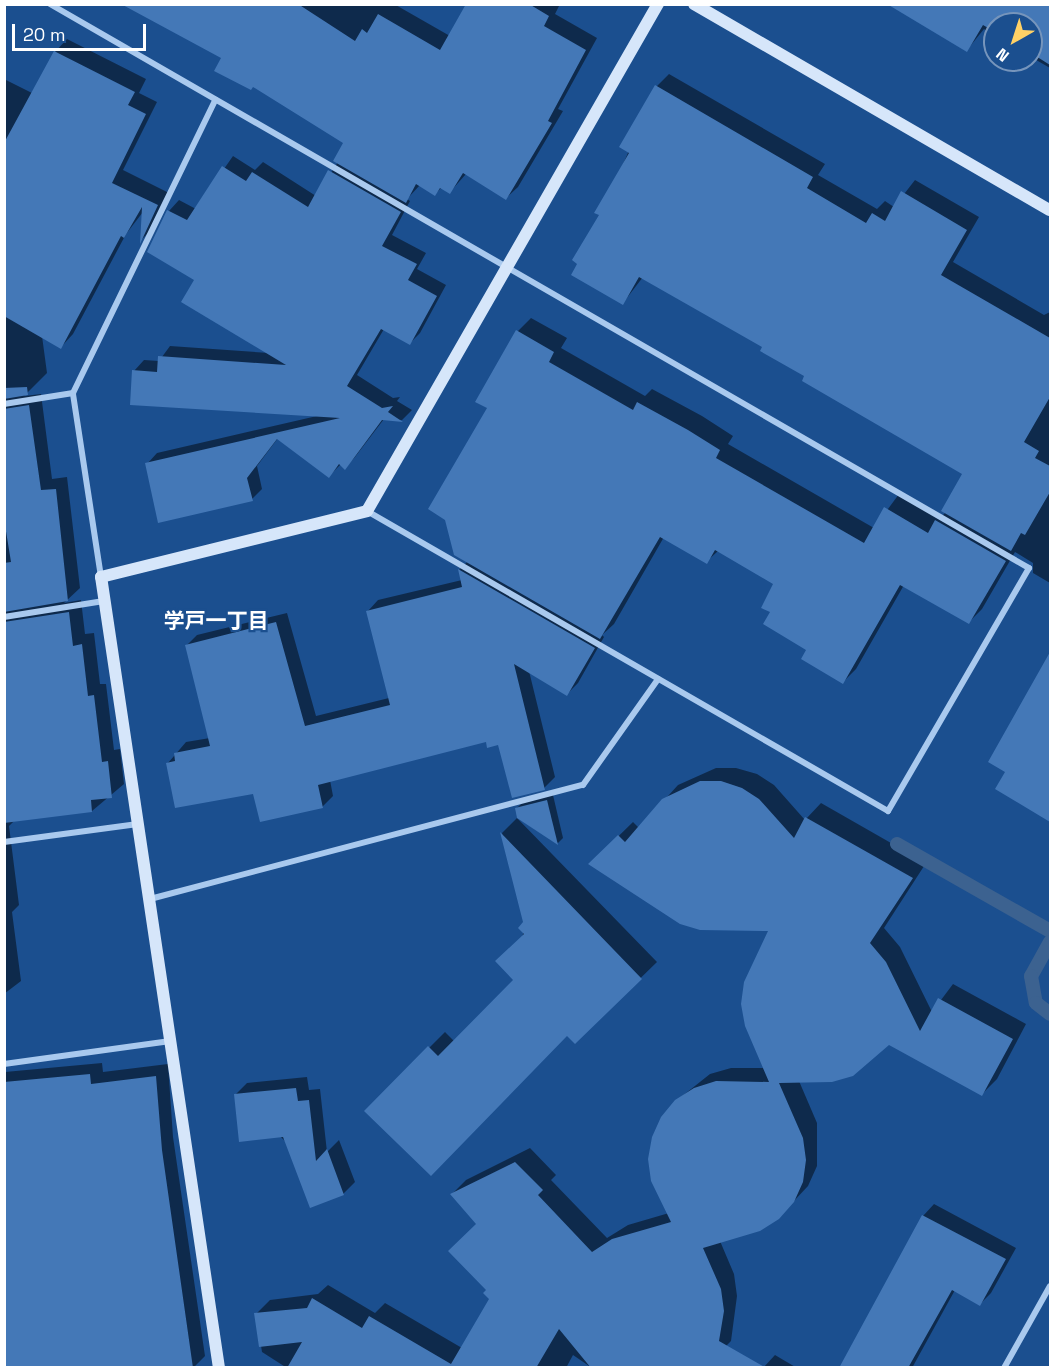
<!DOCTYPE html>
<html>
<head>
<meta charset="utf-8">
<style>
	body { margin:0 }
	#map { position:relative; width:1055px; height:1372px; overflow:hidden; background:#1b4f8f; font-family:"Space Grotesk","Noto Sans JP",sans-serif }
	div>[style] { position:absolute }
	.shadow>* { inset:0; background:#0007 }
	.stream>* { height:14px; margin:-7px; padding:0 7px; transform-origin:7px; border-radius:7px; background:#3c6290 }
	.building>* { inset:0; background:#4478b7 }
	.street>* { height:6px; margin:-3px; padding:0 3px; transform-origin:3px; border-radius:3px; background:#a9c9ee }
	.secondary>* { height:12px; margin:-6px; padding:0 6px; transform-origin:6px; border-radius:6px; background:#d6e6fa }
	span { translate:-50% -50%; white-space:nowrap; text-align:center; line-height:1.15; -webkit-text-stroke:4.5px #1b4f8f; paint-order:stroke }
	.neighbourhood-label { font-size:21px; color:#fff; font-weight:700 }
	.frame { position:absolute; inset:0; border:6px solid #fff; pointer-events:none }
	.north { position:absolute; left:983px; top:12px; width:60px; height:60px; box-sizing:border-box; background:#1b4f8f; border:2px solid #7695bc; border-radius:50%; rotate:219deg; font-size:16px; font-weight:700; line-height:24px; text-align:center; color:#fff }
	.north::after { content:''; display:block; margin:auto; width:21px; height:27px; background:#ffd166; clip-path:polygon(50% 0,100% 100%,50% 72%,0 100%) }
	.scale { position:absolute; left:12px; top:24px; width:134px; height:27px; box-sizing:border-box; border:3px solid #fff; border-top:0; padding-left:8px; font-size:18px; line-height:21px; white-space:nowrap; color:#fff; -webkit-text-stroke:4px #1b4f8f; paint-order:stroke }
</style>
</head>
<body>
<div id="map">
	<div class="shadow">
		<i style="clip-path:polygon(136px 4px,394px 4px,450px 36px,467px 4px,560px 4px,555px 14px,597px 38px,558px 109px,563px 111px,518px 187px,506px 198px,466px 174px,450px 192px,442px 187px,435px 194px,420px 185px,407px 199px,410px 201px,392px 235px,426px 253px,417px 269px,446px 285px,420px 333px,410px 343px,384px 329px,357px 375px,393px 398px,400px 397px,397px 401px,412px 410px,402px 420px,384px 419px,355px 457px,345px 468px,341px 464px,329px 476px,278px 438px,257px 466px,262px 489px,252px 499px,147px 464px,157px 453px,317px 416px,134px 371px,144px 360px,159px 361px,170px 346px,269px 353px,196px 279px,169px 211px,179px 200px,196px 209px,233px 156px,255px 170px,263px 162px,316px 196px,338px 162px,345px 142px,223px 57px)"></i>
		<i style="clip-path:polygon(909px 4px,1050px 4px,1050px 68px,1031px 57px,1031px 24px,995px 24px,995px 36px,984px 29px,967px 50px)"></i>
		<i style="clip-path:polygon(67px 39px,146px 79px,139px 93px,157px 102px,123px 170px,169px 193px,152px 229px,141px 240px,143px 212px,126px 234px,73px 334px,61px 347px,42px 336px,47px 373px,24px 396px,41px 394px,52px 479px,67px 477px,80px 588px,64px 603px,81px 600px,85px 634px,94px 633px,100px 684px,106px 684px,114px 750px,120px 749px,124px 784px,92px 811px,15px 820px,9px 826px,19px 905px,12px 912px,21px 981px,4px 994px,4px 79px,34px 94px,55px 52px)"></i>
		<i style="clip-path:polygon(669px 74px,825px 164px,818px 175px,877px 209px,885px 201px,894px 207px,915px 180px,979px 217px,953px 262px,1044px 315px,1050px 312px,1050px 583px,1033px 573px,1033px 563px,1015px 552px,982px 609px,969px 622px,904px 585px,856px 669px,843px 682px,772px 612px,775px 583px,718px 551px,706px 562px,664px 537px,614px 624px,602px 635px,604px 637px,578px 683px,567px 694px,529px 671px,555px 777px,544px 788px,499px 744px,487px 741px,330px 780px,333px 796px,322px 807px,254px 792px,168px 763px,186px 742px,210px 738px,186px 646px,197px 635px,287px 613px,316px 716px,389px 698px,368px 611px,378px 600px,462px 580px,459px 570px,468px 561px,489px 408px,518px 331px,531px 318px,567px 338px,561px 348px,645px 396px,652px 389px,702px 416px,733px 436px,728px 444px,874px 528px,899px 494px,940px 518px,946px 512px,964px 474px,764px 346px,643px 277px,623px 303px,601px 215px,657px 86px)"></i>
		<i style="clip-path:polygon(1050px 655px,1050px 820px,997px 788px,1007px 772px,990px 761px)"></i>
		<i style="clip-path:polygon(716px 768px,736px 768px,757px 774px,774px 785px,805px 820px,821px 803px,926px 863px,884px 928px,900px 947px,932px 1012px,953px 984px,1026px 1024px,997px 1079px,982px 1094px,889px 1043px,799px 1081px,817px 1123px,817px 1166px,808px 1186px,778px 1218px,720px 1241px,734px 1274px,737px 1296px,731px 1341px,716px 1356px,592px 1368px,573px 1355px,566px 1368px,287px 1368px,262px 1352px,256px 1314px,270px 1300px,318px 1294px,328px 1285px,375px 1313px,385px 1303px,462px 1348px,491px 1299px,478px 1224px,452px 1194px,466px 1180px,530px 1148px,556px 1175px,551px 1180px,607px 1238px,628px 1225px,669px 1213px,676px 1101px,710px 1074px,731px 1068px,765px 1068px,771px 929px,590px 864px,633px 822px,639px 828px,678px 785px)"></i>
		<i style="clip-path:polygon(553px 795px,563px 838px,558px 843px,519px 817px,516px 809px,522px 803px)"></i>
		<i style="clip-path:polygon(517px 818px,657px 962px,575px 1042px,568px 1035px,366px 1111px,445px 1032px,455px 1042px,515px 980px,525px 922px,502px 833px)"></i>
		<i style="clip-path:polygon(102px 1063px,103px 1072px,168px 1064px,173px 1137px,205px 1356px,193px 1368px,4px 1368px,4px 1067px,5px 1072px)"></i>
		<i style="clip-path:polygon(307px 1077px,309px 1090px,320px 1089px,327px 1152px,339px 1140px,355px 1182px,343px 1194px,235px 1095px,247px 1083px)"></i>
		<i style="clip-path:polygon(934px 1204px,1016px 1248px,991px 1293px,980px 1304px,955px 1290px,912px 1368px,840px 1368px,923px 1216px)"></i>
		<i style="clip-path:polygon(775px 1355px,797px 1368px,763px 1368px)"></i>
	</div>
	<div class="stream">
		<i style="left:897px;top:844px;width:176px;rotate:29.6deg"></i>
		<i style="left:1050px;top:942px;width:39px;rotate:119deg"></i>
		<i style="left:1031px;top:976px;width:27px;rotate:80deg"></i>
		<i style="left:1036px;top:1003px;width:18px;rotate:38deg"></i>
	</div>
	<div class="building">
		<i style="clip-path:polygon(121px 4px,298px 4px,355px 41px,362px 29px,367px 33px,378px 14px,440px 50px,466px 4px,529px 4px,549px 16px,544px 26px,586px 50px,548px 121px,552px 123px,506px 200px,463px 173px,450px 194px,440px 188px,435px 196px,416px 184px,406px 203px,333px 161px,343px 143px,253px 87px,251px 90px,214px 71px,221px 58px)"></i>
		<i style="clip-path:polygon(887px 4px,1050px 4px,1050px 65px,1031px 53px,1031px 24px,995px 24px,995px 32px,983px 25px,967px 52px)"></i>
		<i style="clip-path:polygon(54px 51px,135px 92px,128px 105px,146px 114px,112px 183px,158px 205px,140px 244px,142px 207px,124px 238px,121px 236px,61px 349px,4px 316px,4px 143px)"></i>
		<i style="clip-path:polygon(655px 85px,813px 177px,807px 188px,866px 223px,872px 213px,885px 221px,901px 191px,967px 230px,941px 275px,1050px 338px,1050px 397px,1024px 442px,1039px 451px,1035px 458px,1050px 466px,1050px 492px,1025px 535px,1021px 533px,1011px 551px,941px 511px,962px 474px,802px 381px,804px 376px,760px 351px,762px 347px,639px 277px,623px 305px,571px 275px,577px 264px,572px 260px,599px 215px,594px 213px,629px 153px,619px 147px)"></i>
		<i style="clip-path:polygon(222px 166px,246px 181px,252px 172px,308px 207px,328px 170px,401px 212px,382px 246px,417px 264px,408px 280px,437px 296px,410px 345px,381px 329px,347px 386px,382px 408px,393px 406px,388px 412px,403px 422px,382px 420px,345px 470px,339px 464px,329px 478px,277px 439px,247px 478px,253px 501px,158px 523px,145px 463px,340px 418px,130px 405px,132px 370px,157px 372px,158px 356px,286px 365px,181px 302px,194px 280px,147px 252px,167px 210px,187px 220px)"></i>
		<i style="clip-path:polygon(516px 330px,554px 352px,549px 362px,633px 410px,637px 402px,688px 430px,720px 450px,716px 458px,864px 543px,884px 507px,928px 533px,935px 520px,1006px 561px,969px 624px,900px 585px,843px 684px,801px 659px,806px 650px,763px 624px,770px 612px,761px 608px,773px 584px,715px 550px,707px 564px,660px 537px,600px 639px,454px 555px,445px 520px,428px 509px,487px 408px,475px 402px)"></i>
		<i style="clip-path:polygon(27px 387px,28px 395px,4px 399px,4px 388px)"></i>
		<i style="clip-path:polygon(29px 405px,41px 490px,56px 489px,68px 601px,4px 612px,4px 563px,11px 562px,4px 519px,4px 409px)"></i>
		<i style="clip-path:polygon(458px 569px,595px 648px,567px 696px,514px 664px,545px 790px,512px 798px,498px 745px,487px 748px,486px 742px,318px 785px,323px 808px,260px 822px,253px 794px,175px 808px,166px 763px,175px 761px,174px 753px,210px 746px,185px 645px,276px 622px,305px 726px,390px 705px,366px 611px,462px 587px)"></i>
		<i style="clip-path:polygon(69px 612px,73px 646px,82px 644px,88px 696px,94px 695px,102px 762px,108px 761px,112px 798px,91px 800px,92px 812px,4px 823px,4px 622px)"></i>
		<i style="clip-path:polygon(1050px 652px,1050px 822px,995px 789px,1005px 772px,988px 762px)"></i>
		<i style="clip-path:polygon(700px 781px,721px 781px,742px 788px,759px 799px,794px 838px,805px 817px,913px 878px,870px 943px,886px 962px,920px 1031px,938px 998px,1013px 1039px,982px 1096px,889px 1045px,853px 1076px,832px 1082px,779px 1083px,803px 1138px,806px 1160px,803px 1182px,794px 1202px,779px 1219px,760px 1231px,703px 1248px,721px 1289px,724px 1311px,719px 1341px,766px 1368px,591px 1368px,559px 1329px,536px 1368px,287px 1368px,302px 1342px,259px 1347px,254px 1313px,307px 1308px,312px 1298px,362px 1328px,369px 1316px,451px 1364px,489px 1299px,483px 1293px,486px 1290px,448px 1251px,476px 1224px,450px 1194px,515px 1162px,543px 1190px,538px 1195px,592px 1252px,612px 1239px,671px 1222px,651px 1181px,648px 1159px,652px 1137px,661px 1117px,675px 1100px,694px 1088px,716px 1081px,769px 1082px,745px 1026px,741px 1004px,744px 982px,768px 931px,700px 930px,680px 924px,588px 864px,618px 835px,625px 842px,662px 799px)"></i>
		<i style="clip-path:polygon(547px 800px,558px 845px,517px 818px,515px 808px)"></i>
		<i style="clip-path:polygon(500px 832px,642px 979px,575px 1044px,567px 1036px,431px 1176px,364px 1111px,428px 1046px,438px 1056px,513px 980px,495px 961px,524px 934px,518px 928px,523px 922px)"></i>
		<i style="clip-path:polygon(90px 1074px,91px 1084px,156px 1076px,162px 1150px,193px 1368px,4px 1368px,4px 1082px)"></i>
		<i style="clip-path:polygon(296px 1088px,298px 1101px,309px 1100px,316px 1161px,327px 1149px,344px 1195px,310px 1208px,283px 1137px,239px 1142px,234px 1094px)"></i>
		<i style="clip-path:polygon(922px 1215px,1006px 1259px,980px 1306px,952px 1290px,908px 1368px,839px 1368px)"></i>
	</div>
	<div class="street">
		<i style="left:50px;top:4px;width:1130px;rotate:29.95deg"></i>
		<i style="left:1029px;top:568px;width:281px;rotate:120.1deg"></i>
		<i style="left:888px;top:811px;width:601px;rotate:-150.07deg"></i>
		<i style="left:4px;top:404px;width:70px;rotate:-9.1deg"></i>
		<i style="left:101px;top:577px;width:186px;rotate:-98.7deg"></i>
		<i style="left:73px;top:393px;width:326px;rotate:-64.1deg"></i>
		<i style="left:4px;top:617px;width:101px;rotate:-9.1deg"></i>
		<i style="left:4px;top:842px;width:135px;rotate:-7.7deg"></i>
		<i style="left:150px;top:899px;width:448px;rotate:-14.8deg"></i>
		<i style="left:583px;top:785px;width:130px;rotate:-54.7deg"></i>
		<i style="left:4px;top:1064px;width:168px;rotate:-7.9deg"></i>
		<i style="left:1004px;top:1368px;width:94px;rotate:-60.7deg"></i>
	</div>
	<div class="secondary">
		<i style="left:694px;top:4px;width:411px;rotate:30.1deg"></i>
		<i style="left:219px;top:1368px;width:800px;rotate:-98.48deg"></i>
		<i style="left:101px;top:577px;width:274px;rotate:-13.9deg"></i>
		<i style="left:367px;top:511px;width:585px;rotate:-60.15deg"></i>
	</div>
	<div class="neighbourhood-label">
		<span style="left:216px;top:621px">学戸一丁目</span>
	</div>
	<div class="frame"></div>
	<div class="north">N</div>
	<div class="scale">20 m</div>
</div>
</body>
</html>
